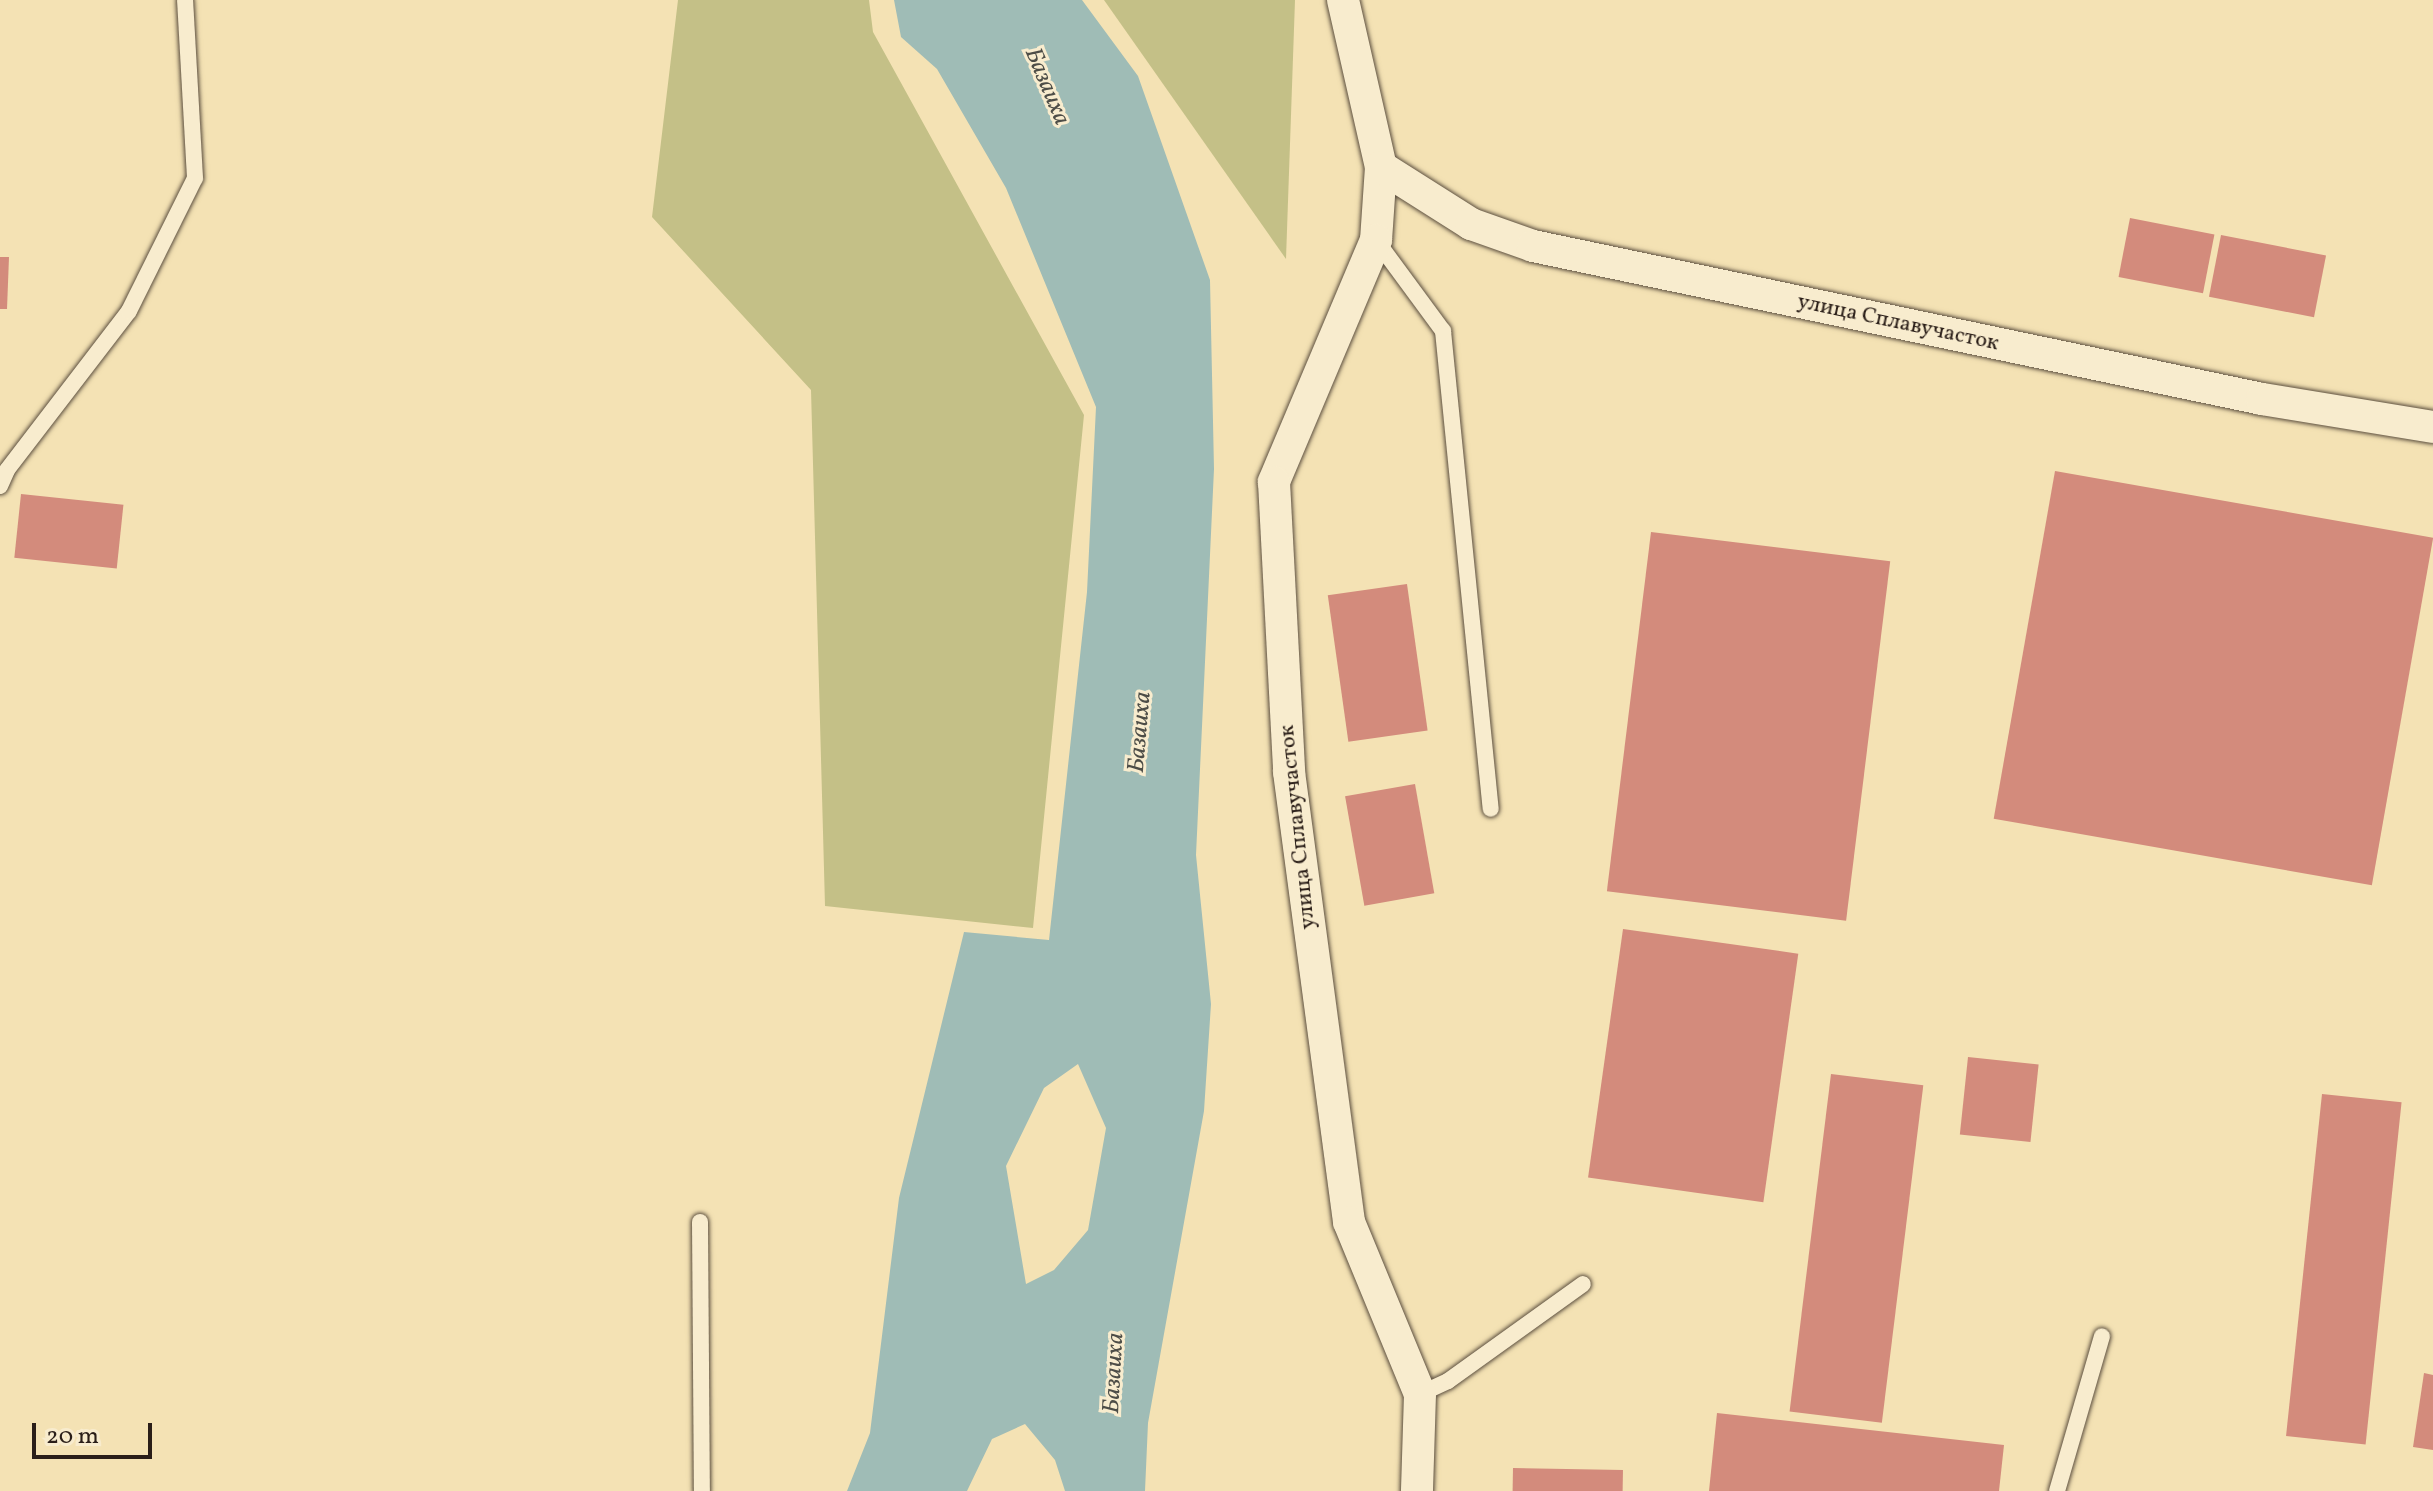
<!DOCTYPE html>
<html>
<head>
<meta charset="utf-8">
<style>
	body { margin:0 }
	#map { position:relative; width:2433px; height:1491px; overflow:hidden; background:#f4e2b4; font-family:Vollkorn,serif }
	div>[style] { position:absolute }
	.green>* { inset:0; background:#c4c087 }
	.water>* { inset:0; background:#9fbcb6 }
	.building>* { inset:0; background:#d38b7c; transform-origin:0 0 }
	.roads { filter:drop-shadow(0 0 2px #5c4f3f) drop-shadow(0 0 2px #5c4f3f) }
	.lane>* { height:16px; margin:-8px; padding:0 8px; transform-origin:8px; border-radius:8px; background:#f8ecce }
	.street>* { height:32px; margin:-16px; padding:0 16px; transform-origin:16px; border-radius:16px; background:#f8ecce }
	span { translate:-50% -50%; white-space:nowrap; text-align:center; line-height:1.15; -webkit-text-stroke:6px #f8ecce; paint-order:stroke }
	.street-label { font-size:22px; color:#2a1e18 }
	.water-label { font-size:24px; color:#4d4d47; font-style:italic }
	.scale { position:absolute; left:32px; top:1423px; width:120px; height:36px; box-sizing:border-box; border:4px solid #2a1e18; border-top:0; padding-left:10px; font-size:24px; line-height:28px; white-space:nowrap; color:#2a1e18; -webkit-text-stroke:6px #f8ecce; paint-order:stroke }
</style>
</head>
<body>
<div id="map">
	<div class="green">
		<i style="clip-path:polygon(678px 0,869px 0,873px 32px,1084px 415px,1033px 928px,825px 906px,811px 390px,652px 217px)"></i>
		<i style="clip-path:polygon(1104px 0,1295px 0,1286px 259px)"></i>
	</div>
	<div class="water">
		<i style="clip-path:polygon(evenodd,894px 0,1082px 0,1138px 76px,1210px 280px,1214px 469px,1196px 855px,1211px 1004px,1204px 1111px,1148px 1423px,1145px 1491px,1065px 1491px,1055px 1460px,1025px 1424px,992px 1439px,967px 1491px,847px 1491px,870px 1433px,899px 1198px,964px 932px,1049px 940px,1087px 592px,1096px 407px,1006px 188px,937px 69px,901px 37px,894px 0,1078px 1064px,1106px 1128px,1088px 1230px,1054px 1270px,1026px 1284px,1006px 1166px,1044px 1088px,1078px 1064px)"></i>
	</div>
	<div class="building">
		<i style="left:2130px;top:218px;width:86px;height:60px;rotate:11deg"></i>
		<i style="left:2221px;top:235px;width:107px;height:63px;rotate:11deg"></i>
		<i style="clip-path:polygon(0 257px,9px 257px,7px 309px,0 309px)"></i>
		<i style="left:2055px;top:471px;width:384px;height:353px;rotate:10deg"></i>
		<i style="left:21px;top:494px;width:103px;height:64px;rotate:6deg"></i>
		<i style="left:1651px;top:532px;width:241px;height:362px;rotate:7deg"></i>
		<i style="left:1407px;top:584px;width:148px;height:80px;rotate:82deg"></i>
		<i style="left:1415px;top:784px;width:111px;height:71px;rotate:80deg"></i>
		<i style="left:1623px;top:929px;width:177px;height:251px;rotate:8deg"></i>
		<i style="left:1968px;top:1057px;width:71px;height:78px;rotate:6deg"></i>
		<i style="left:1831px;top:1074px;width:93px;height:340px;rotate:7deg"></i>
		<i style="left:2322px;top:1094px;width:80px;height:344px;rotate:6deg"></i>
		<i style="clip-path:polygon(2424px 1373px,2433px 1375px,2433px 1450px,2413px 1447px)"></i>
		<i style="clip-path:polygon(1717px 1413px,2004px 1445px,1999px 1491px,1709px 1491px)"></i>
		<i style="left:1513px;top:1468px;width:110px;height:23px;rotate:1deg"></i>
	</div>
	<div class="roads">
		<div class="lane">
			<i style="left:1376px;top:240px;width:113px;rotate:53.6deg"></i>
			<i style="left:1443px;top:331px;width:480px;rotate:84.3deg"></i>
			<i style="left:0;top:486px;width:17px;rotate:-66deg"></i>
			<i style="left:7px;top:470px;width:200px;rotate:-52.5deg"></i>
			<i style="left:129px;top:311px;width:148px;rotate:-63.6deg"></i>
			<i style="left:195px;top:178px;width:178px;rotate:-93.2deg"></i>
			<i style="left:700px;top:1222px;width:269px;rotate:89.6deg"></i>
			<i style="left:1420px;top:1394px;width:31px;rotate:-25deg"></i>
			<i style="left:1448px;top:1381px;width:166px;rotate:-35.7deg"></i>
			<i style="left:2057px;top:1491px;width:161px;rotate:-73.8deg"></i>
		</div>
		<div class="street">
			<i style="left:1343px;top:0;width:171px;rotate:77.2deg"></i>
			<i style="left:1381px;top:167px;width:73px;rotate:93.9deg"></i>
			<i style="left:1376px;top:240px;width:263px;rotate:112.9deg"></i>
			<i style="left:1274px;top:482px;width:290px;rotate:87deg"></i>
			<i style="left:1289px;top:772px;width:454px;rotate:82.4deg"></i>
			<i style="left:1349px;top:1222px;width:186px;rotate:67.6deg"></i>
			<i style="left:1420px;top:1394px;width:97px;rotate:91.8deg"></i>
			<i style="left:1381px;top:167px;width:107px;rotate:32.3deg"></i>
			<i style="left:1471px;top:224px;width:66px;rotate:19.5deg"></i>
			<i style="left:1533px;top:246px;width:745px;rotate:11.85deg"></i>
			<i style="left:2262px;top:399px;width:173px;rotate:9.3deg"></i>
		</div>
	</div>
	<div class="street-label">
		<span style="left:1898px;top:323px;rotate:12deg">улица Сплавучасток</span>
		<span style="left:1298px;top:827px;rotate:-96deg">улица Сплавучасток</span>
	</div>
	<div class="water-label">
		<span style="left:1046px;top:87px;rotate:67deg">Базаиха</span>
		<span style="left:1141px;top:732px;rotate:-85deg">Базаиха</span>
		<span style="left:1115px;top:1373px;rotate:-87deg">Базаиха</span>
	</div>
	<div class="scale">20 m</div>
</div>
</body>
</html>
